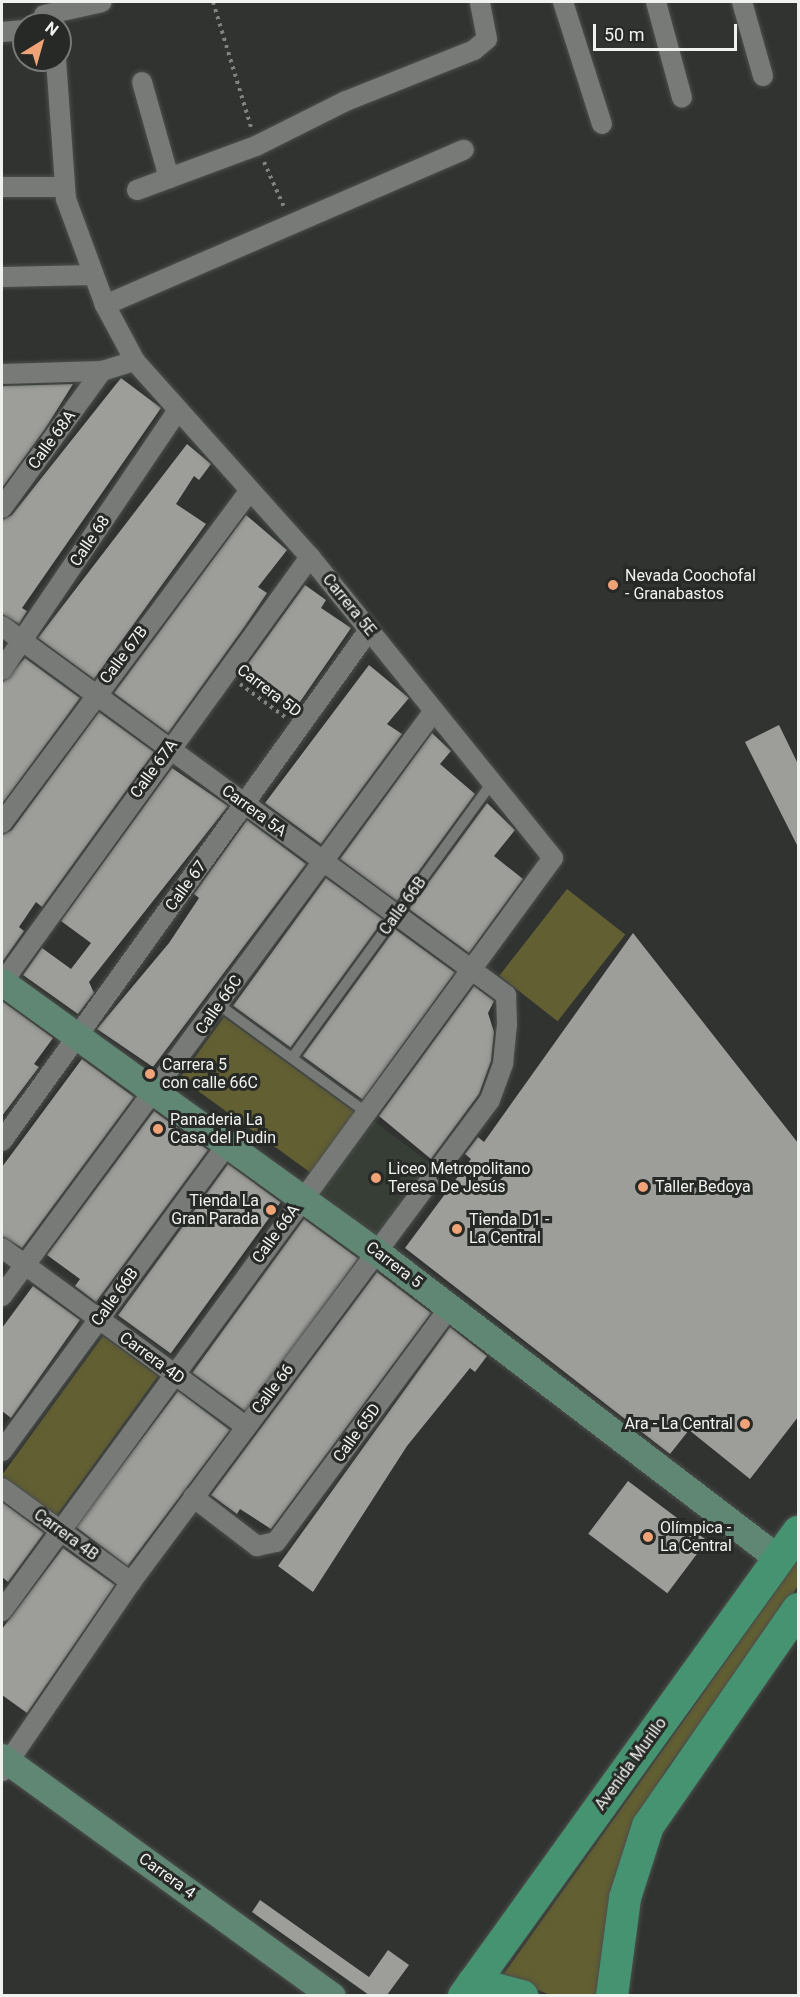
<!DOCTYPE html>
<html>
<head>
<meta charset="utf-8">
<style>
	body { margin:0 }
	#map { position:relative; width:800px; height:1997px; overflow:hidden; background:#303330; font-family:Roboto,sans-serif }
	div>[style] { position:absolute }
	.built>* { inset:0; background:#373e36; transform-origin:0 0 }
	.green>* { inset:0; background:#625f32; transform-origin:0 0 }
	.building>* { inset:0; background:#9d9e9a; transform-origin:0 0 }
	.path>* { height:4px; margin-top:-2px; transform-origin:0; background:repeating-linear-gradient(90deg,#818381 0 3px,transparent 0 7.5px) }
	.roads { filter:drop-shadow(0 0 2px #4c4f4c) drop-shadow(0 0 2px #4c4f4c) }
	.lane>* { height:10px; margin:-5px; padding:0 5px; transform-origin:5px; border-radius:5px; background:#777a77 }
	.street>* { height:20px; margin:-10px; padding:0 10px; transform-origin:10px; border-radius:10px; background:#777a77 }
	.secondary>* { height:27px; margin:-13.5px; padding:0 13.5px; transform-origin:13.5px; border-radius:13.5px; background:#5f8774 }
	.primary>* { height:32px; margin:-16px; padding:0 16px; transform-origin:16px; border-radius:16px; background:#469371 }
	.dots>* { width:16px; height:16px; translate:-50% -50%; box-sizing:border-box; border:3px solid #262926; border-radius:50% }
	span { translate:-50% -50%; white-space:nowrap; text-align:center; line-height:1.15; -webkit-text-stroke:6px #262926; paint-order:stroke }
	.street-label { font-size:16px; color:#f0f2f0 }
	.poi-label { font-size:16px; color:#f0f2f0 }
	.left { translate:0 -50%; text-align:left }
	.right { translate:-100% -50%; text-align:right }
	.frame { position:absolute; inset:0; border:3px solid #f0f2f0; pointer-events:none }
	.north { position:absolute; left:12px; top:12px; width:60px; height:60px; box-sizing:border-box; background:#262926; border:2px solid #777977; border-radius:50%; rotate:37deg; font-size:16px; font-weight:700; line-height:24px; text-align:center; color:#f0f2f0 }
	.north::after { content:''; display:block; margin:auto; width:21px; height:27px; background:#efa377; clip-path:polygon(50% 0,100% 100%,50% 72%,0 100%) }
	.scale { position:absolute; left:593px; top:24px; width:144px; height:27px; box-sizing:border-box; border:3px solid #f0f2f0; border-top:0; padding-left:8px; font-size:18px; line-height:21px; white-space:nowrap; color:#f0f2f0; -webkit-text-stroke:4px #262926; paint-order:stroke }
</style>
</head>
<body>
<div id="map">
	<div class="built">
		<i style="left:374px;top:1121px;width:71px;height:89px;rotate:37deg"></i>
	</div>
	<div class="green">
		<i style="left:567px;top:889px;width:74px;height:110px;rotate:38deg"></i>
		<i style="left:224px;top:1017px;width:162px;height:75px;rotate:36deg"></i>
		<i style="left:103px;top:1336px;width:68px;height:172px;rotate:36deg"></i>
		<i style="clip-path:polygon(798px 1560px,798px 1586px,666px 1770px,631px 1829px,601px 1995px,550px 1995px,503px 1975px)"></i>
	</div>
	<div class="building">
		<i style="clip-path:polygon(121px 378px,161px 408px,22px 608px,27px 611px,19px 624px,2px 614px,2px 520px,12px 515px)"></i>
		<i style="clip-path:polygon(73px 384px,45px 429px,2px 488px,2px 386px)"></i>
		<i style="clip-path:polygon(187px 444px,211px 464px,199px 480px,194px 476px,176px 504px,206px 524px,94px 679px,38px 638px)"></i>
		<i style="clip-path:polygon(246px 515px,287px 550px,258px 587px,267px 593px,245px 626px,168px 733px,114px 693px)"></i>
		<i style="clip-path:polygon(305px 585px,326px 600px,321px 608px,351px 628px,293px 712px,242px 672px)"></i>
		<i style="clip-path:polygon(25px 658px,80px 698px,2px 804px,2px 683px)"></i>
		<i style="clip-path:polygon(369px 665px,409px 698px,387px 724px,402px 734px,321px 844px,265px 803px)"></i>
		<i style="clip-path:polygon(99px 712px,154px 752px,42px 907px,36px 902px,19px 927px,24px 931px,3px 961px,2px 835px,12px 830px)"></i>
		<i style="clip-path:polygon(779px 725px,798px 764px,798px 847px,745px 742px)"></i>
		<i style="clip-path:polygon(432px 733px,451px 751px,440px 764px,475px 794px,397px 901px,340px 859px)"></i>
		<i style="clip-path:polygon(172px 768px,228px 806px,89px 982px,94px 993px,78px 1014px,23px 975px,42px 948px,71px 969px,91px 943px,61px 921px)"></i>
		<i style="clip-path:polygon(487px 803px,515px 830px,494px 856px,523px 879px,469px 953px,409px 909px)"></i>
		<i style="clip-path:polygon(247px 820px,306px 864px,153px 1067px,97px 1029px,169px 943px,199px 898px,194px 894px)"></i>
		<i style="left:326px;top:878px;width:71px;height:158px;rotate:36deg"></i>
		<i style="left:395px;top:929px;width:74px;height:157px;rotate:36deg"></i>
		<i style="clip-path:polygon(633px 933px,798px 1143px,798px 1417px,750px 1479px,689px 1430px,670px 1454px,405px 1248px,471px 1159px,465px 1154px,478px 1137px,484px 1142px)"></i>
		<i style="clip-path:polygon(474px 986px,494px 1001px,488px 1013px,494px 1032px,491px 1061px,479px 1094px,431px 1159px,379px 1116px)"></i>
		<i style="clip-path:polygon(2px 1001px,53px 1038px,34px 1064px,39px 1067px,2px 1116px)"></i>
		<i style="clip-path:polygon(82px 1059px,134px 1097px,22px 1248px,2px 1236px,2px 1167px)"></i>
		<i style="clip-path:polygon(154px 1111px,208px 1150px,96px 1302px,75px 1286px,80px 1279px,47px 1255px)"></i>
		<i style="left:228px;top:1164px;width:65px;height:187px;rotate:36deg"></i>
		<i style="left:304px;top:1219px;width:67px;height:190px;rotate:36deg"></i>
		<i style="clip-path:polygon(377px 1272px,431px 1313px,271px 1529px,240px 1509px,237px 1514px,211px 1495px)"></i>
		<i style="clip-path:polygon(33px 1286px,80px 1320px,11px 1418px,2px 1411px,2px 1328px)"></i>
		<i style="clip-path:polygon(450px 1327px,487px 1356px,475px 1372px,470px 1368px,407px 1446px,313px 1592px,278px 1566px)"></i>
		<i style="left:178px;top:1391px;width:65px;height:170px;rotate:37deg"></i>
		<i style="left:628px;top:1481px;width:99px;height:66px;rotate:37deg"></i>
		<i style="clip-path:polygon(2px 1502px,44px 1533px,8px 1582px,2px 1577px)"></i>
		<i style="clip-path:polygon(63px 1548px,115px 1585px,27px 1713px,2px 1695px,2px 1629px)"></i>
		<i style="clip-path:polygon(260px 1900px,369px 1977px,388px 1950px,409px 1965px,387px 1995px,369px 1995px,252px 1912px)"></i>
	</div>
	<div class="path">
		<i style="left:213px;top:2px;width:134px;rotate:73.1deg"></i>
		<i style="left:264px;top:162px;width:49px;rotate:66deg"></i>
		<i style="left:240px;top:684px;width:56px;rotate:36.3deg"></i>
	</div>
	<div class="roads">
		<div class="lane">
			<i style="left:219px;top:1005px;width:182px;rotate:36.1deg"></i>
			<i style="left:292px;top:1058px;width:340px;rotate:-54deg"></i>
		</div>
		<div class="street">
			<i style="left:563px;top:2px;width:128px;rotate:72.3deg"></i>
			<i style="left:656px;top:2px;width:99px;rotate:74.8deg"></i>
			<i style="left:742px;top:2px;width:77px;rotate:74.2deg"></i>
			<i style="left:44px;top:15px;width:59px;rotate:-12.6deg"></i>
			<i style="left:2px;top:32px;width:22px;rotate:-5deg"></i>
			<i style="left:142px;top:82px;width:100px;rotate:74.3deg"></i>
			<i style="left:2px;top:187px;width:61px"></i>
			<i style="left:137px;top:190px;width:127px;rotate:-20.3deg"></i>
			<i style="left:256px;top:146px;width:101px;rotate:-26.6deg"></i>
			<i style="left:346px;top:101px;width:138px;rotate:-21.7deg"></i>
			<i style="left:474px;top:50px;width:17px;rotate:-40deg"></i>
			<i style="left:487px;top:39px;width:38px;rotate:-101deg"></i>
			<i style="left:2px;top:277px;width:91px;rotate:-1.3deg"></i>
			<i style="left:105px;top:305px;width:391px;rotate:-23.4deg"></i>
			<i style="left:2px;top:374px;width:100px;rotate:-1.7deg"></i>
			<i style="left:102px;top:371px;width:34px;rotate:-17deg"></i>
			<i style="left:2px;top:508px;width:170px;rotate:-53.9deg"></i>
			<i style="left:2px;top:626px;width:625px;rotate:36.21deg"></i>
			<i style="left:506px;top:995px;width:29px;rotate:88deg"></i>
			<i style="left:507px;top:1024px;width:40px;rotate:95.7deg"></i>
			<i style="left:503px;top:1064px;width:38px;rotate:110deg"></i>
			<i style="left:490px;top:1100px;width:601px;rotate:126.68deg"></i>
			<i style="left:131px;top:1582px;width:229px;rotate:124.3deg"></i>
			<i style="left:2px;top:670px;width:314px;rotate:-55.9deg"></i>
			<i style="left:2px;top:823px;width:415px;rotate:-53.3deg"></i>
			<i style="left:2px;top:983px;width:526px;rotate:-54.13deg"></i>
			<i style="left:2px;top:1141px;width:629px;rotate:-54.31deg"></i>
			<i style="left:2px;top:1248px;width:301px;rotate:36.2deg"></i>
			<i style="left:2px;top:1296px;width:727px;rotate:-53.56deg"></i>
			<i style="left:2px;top:1451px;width:382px;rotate:-53.7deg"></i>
			<i style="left:2px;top:1488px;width:160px;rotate:36.1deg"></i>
			<i style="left:193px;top:1497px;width:81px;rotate:37.4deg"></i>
			<i style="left:257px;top:1546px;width:19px;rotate:-12deg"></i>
			<i style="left:276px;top:1542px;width:292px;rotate:-53.5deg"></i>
			<i style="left:2px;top:1611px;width:933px;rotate:-53.81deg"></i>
			<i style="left:553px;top:858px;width:387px;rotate:-128.9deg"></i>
			<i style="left:310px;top:557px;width:263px;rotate:-131.8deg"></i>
			<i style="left:135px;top:361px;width:64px;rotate:-118.2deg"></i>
			<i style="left:105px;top:305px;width:113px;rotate:-110.2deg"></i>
			<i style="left:66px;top:199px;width:139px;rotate:-94.1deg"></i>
		</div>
		<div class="secondary">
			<i style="left:2px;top:982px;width:462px;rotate:35.8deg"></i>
			<i style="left:377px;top:1252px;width:506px;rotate:37.37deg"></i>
			<i style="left:2px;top:1757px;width:407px;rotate:35.9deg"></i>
		</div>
		<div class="primary">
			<i style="left:473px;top:1983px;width:51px;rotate:14.9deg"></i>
			<i style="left:464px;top:1996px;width:572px;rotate:-54.25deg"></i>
			<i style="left:612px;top:1996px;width:99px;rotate:-82.4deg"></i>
			<i style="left:625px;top:1898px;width:76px;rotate:-72.3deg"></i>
			<i style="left:648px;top:1826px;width:264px;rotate:-55.3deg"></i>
		</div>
	</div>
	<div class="dots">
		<i style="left:613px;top:585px;background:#efa377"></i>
		<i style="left:150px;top:1074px;background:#efa377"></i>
		<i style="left:158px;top:1129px;background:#efa377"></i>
		<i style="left:376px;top:1178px;background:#efa377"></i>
		<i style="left:643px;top:1187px;background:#efa377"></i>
		<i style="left:271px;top:1210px;background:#efa377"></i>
		<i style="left:457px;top:1229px;background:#efa377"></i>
		<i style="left:745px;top:1424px;background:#efa377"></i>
		<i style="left:648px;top:1537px;background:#efa377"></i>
	</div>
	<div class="street-label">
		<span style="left:52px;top:440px;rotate:-54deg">Calle 68A</span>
		<span style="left:90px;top:541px;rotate:-56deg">Calle 68</span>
		<span style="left:349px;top:605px;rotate:51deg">Carrera 5E</span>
		<span style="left:124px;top:655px;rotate:-53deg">Calle 67B</span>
		<span style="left:269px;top:691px;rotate:37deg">Carrera 5D</span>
		<span style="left:154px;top:769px;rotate:-54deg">Calle 67A</span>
		<span style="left:254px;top:811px;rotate:36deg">Carrera 5A</span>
		<span style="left:186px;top:886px;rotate:-54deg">Calle 67</span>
		<span style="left:403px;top:906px;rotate:-54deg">Calle 66B</span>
		<span style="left:219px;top:1005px;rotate:-55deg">Calle 66C</span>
		<span style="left:276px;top:1234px;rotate:-54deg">Calle 66A</span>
		<span style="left:394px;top:1265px;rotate:37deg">Carrera 5</span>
		<span style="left:115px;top:1297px;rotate:-54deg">Calle 66B</span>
		<span style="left:152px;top:1358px;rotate:36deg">Carrera 4D</span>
		<span style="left:273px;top:1389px;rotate:-53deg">Calle 66</span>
		<span style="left:357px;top:1433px;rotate:-54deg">Calle 65D</span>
		<span style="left:66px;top:1535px;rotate:36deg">Carrera 4B</span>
		<span style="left:631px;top:1764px;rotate:-54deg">Avenida Murillo</span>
		<span style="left:167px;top:1876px;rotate:36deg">Carrera 4</span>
	</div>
	<div class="poi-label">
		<span class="left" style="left:625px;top:585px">Nevada Coochofal<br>- Granabastos</span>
		<span class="left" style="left:162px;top:1074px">Carrera 5<br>con calle 66C</span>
		<span class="left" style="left:170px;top:1129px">Panaderia La<br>Casa del Pudin</span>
		<span class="left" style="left:388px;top:1178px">Liceo Metropolitano<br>Teresa De Jesús</span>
		<span class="left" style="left:655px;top:1187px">Taller Bedoya</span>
		<span class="right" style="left:259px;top:1210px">Tienda La<br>Gran Parada</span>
		<span class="left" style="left:469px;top:1229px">Tienda D1 -<br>La Central</span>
		<span class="right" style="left:733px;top:1424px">Ara - La Central</span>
		<span class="left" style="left:660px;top:1537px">Olímpica -<br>La Central</span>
	</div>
	<div class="frame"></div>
	<div class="north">N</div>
	<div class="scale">50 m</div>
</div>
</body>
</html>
